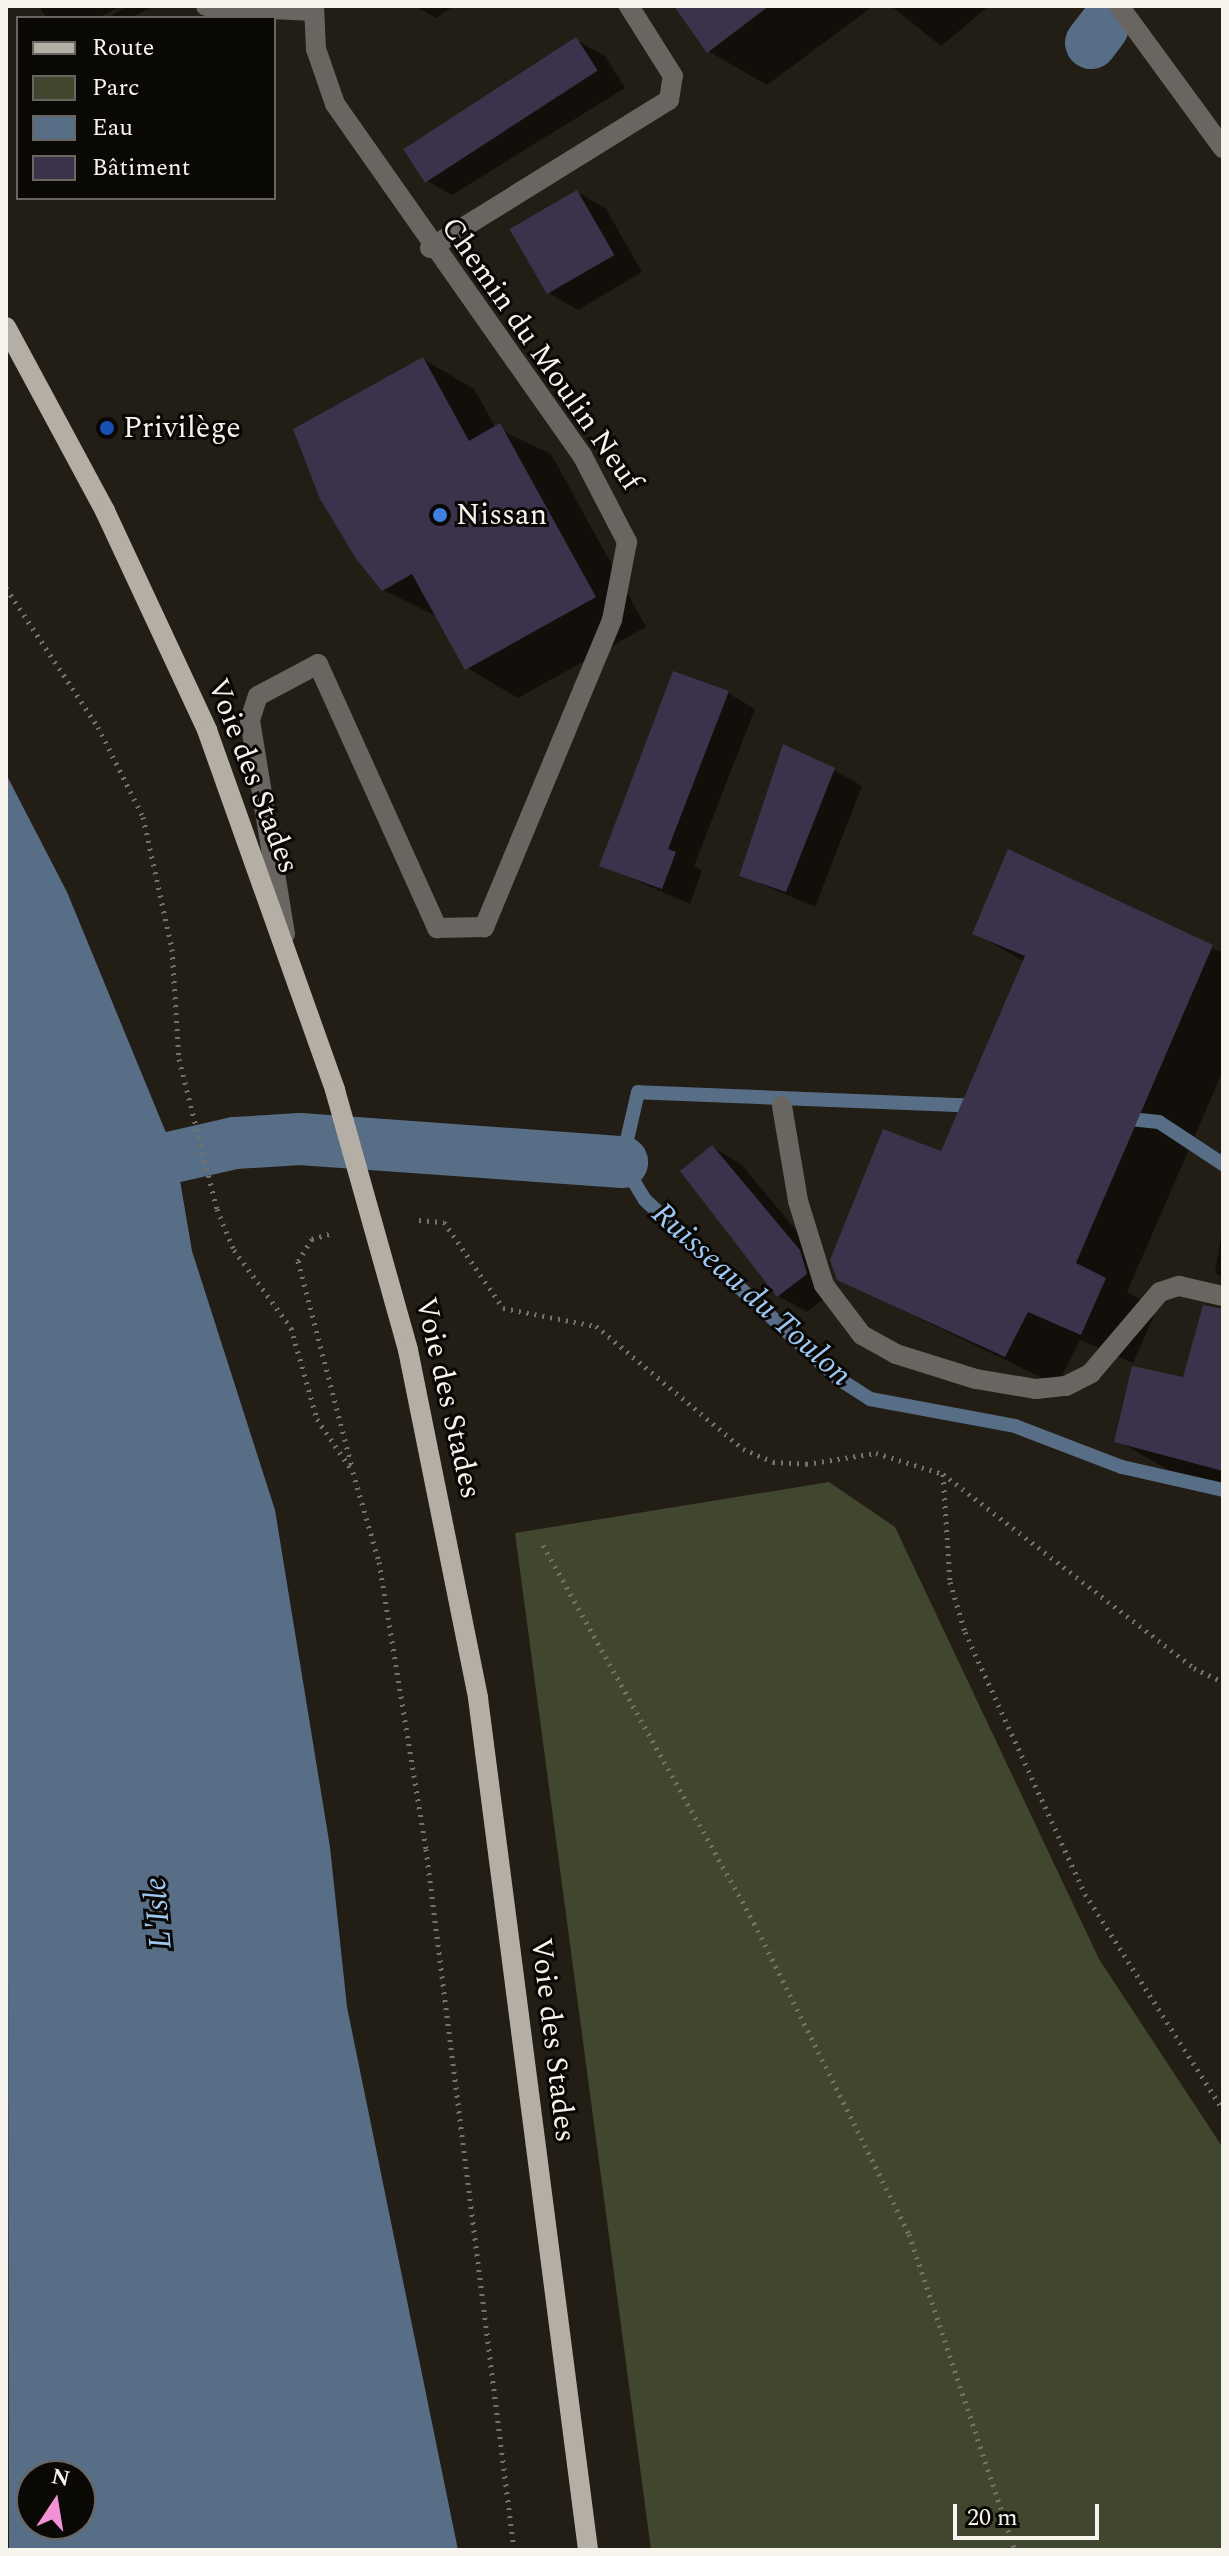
<!DOCTYPE html>
<html>
<head>
<meta charset="utf-8">
<style>
	body { margin:0 }
	#map { position:relative; width:1229px; height:2556px; overflow:hidden; background:#221d15; font-family:Spectral,serif }
	div>[style] { position:absolute }
	.green>* { inset:0; background:#41472f }
	.water>* { inset:0; background:#576e86 }
	.shadow>* { inset:0; background:#0007 }
	.stream>* { height:14px; margin:-7px; padding:0 7px; transform-origin:7px; border-radius:7px; background:#576e86 }
	.canal>* { height:52px; margin:-26px; padding:0 26px; transform-origin:26px; border-radius:26px; background:#576e86 }
	.building>* { inset:0; background:#3b324c; transform-origin:0 0 }
	.path>* { height:5px; margin-top:-2.5px; transform-origin:0; background:repeating-linear-gradient(90deg,#76726b 0 2px,transparent 0 8px) }
	.service>* { height:20px; margin:-10px; padding:0 10px; transform-origin:10px; border-radius:10px; background:#696561 }
	.minor>* { height:20px; margin:-10px; padding:0 10px; transform-origin:10px; border-radius:10px; background:#696561 }
	.primary>* { height:20px; margin:-10px; padding:0 10px; transform-origin:10px; border-radius:10px; background:#b5aea5 }
	.dots>* { width:22px; height:22px; translate:-50% -50%; box-sizing:border-box; border:4px solid #0a0805; border-radius:50% }
	span { translate:-50% -50%; white-space:nowrap; text-align:center; line-height:1.15; -webkit-text-stroke:6px #0a0805; paint-order:stroke }
	.street-label { font-size:30px; color:#f7f4ee }
	.poi-label { font-size:30px; color:#f7f4ee }
	.left { translate:0 -50%; text-align:left }
	.water-label { font-size:32px; color:#9fc9f5; font-style:italic }
	.frame { position:absolute; inset:0; border:8px solid #f7f4ee; pointer-events:none }
	.legend { position:absolute; left:16px; top:16px; width:260px; height:184px; box-sizing:border-box; background:#0a0805; border:2px solid #696662; margin:0; padding:10px 14px; list-style:none; font-size:24px; color:#f7f4ee }
	.legend li { display:flex; align-items:center; gap:16px; height:40px }
	.legend b { width:40px; border:2px solid #696662 }
	.north { position:absolute; left:16px; top:2460px; width:80px; height:80px; box-sizing:border-box; background:#0a0805; border:2px solid #696662; border-radius:50%; rotate:12deg; font-size:22px; font-weight:700; line-height:32px; text-align:center; color:#f7f4ee }
	.north::after { content:''; display:block; margin:auto; width:28px; height:36px; background:#f391d6; clip-path:polygon(50% 0,100% 100%,50% 72%,0 100%) }
	.scale { position:absolute; left:953px; top:2504px; width:146px; height:36px; box-sizing:border-box; border:4px solid #f7f4ee; border-top:0; padding-left:10px; font-size:24px; line-height:28px; white-space:nowrap; color:#f7f4ee; -webkit-text-stroke:6px #0a0805; paint-order:stroke }
</style>
</head>
<body>
<div id="map">
	<div class="green">
		<i style="clip-path:polygon(829px 1482px,895px 1527px,1099px 1959px,1223px 2148px,1223px 2550px,651px 2550px,515px 1533px)"></i>
	</div>
	<div class="water">
		<i style="clip-path:polygon(evenodd,6px 774px,67px 892px,176px 1157px,192px 1251px,275px 1510px,330px 1847px,347px 2007px,458px 2550px,9px 2550px,6px 774px,32px 2476px,80px 2476px,80px 2524px,32px 2524px,32px 2476px)"></i>
	</div>
	<div class="shadow">
		<i style="clip-path:polygon(39px 6px,121px 6px,98px 18px,46px 18px)"></i>
		<i style="clip-path:polygon(129px 6px,153px 6px,131px 18px,107px 18px)"></i>
		<i style="clip-path:polygon(415px 6px,454px 6px,436px 18px)"></i>
		<i style="clip-path:polygon(677px 6px,873px 6px,767px 85px,708px 51px)"></i>
		<i style="clip-path:polygon(891px 6px,989px 6px,941px 46px)"></i>
		<i style="clip-path:polygon(576px 40px,605px 56px,625px 88px,452px 195px,424px 179px)"></i>
		<i style="clip-path:polygon(577px 192px,606px 209px,642px 272px,578px 310px,550px 294px)"></i>
		<i style="clip-path:polygon(423px 359px,474px 389px,496px 428px,551px 454px,646px 627px,518px 698px,467px 668px,438px 617px,383px 590px)"></i>
		<i style="clip-path:polygon(728px 693px,755px 709px,694px 866px,702px 870px,690px 904px,601px 865px)"></i>
		<i style="clip-path:polygon(834px 770px,862px 786px,815px 907px,741px 875px)"></i>
		<i style="clip-path:polygon(1009px 852px,1223px 953px,1223px 1071px,1127px 1292px,1157px 1309px,1133px 1363px,1080px 1340px,1057px 1385px,838px 1279px,942px 1153px,1025px 962px,975px 933px)"></i>
		<i style="clip-path:polygon(712px 1147px,741px 1164px,828px 1269px,835px 1290px,807px 1312px,778px 1296px,683px 1172px)"></i>
		<i style="clip-path:polygon(1223px 1224px,1223px 1278px,1215px 1273px)"></i>
		<i style="clip-path:polygon(1223px 1328px,1223px 1484px,1169px 1470px,1120px 1442px,1184px 1379px)"></i>
	</div>
	<div class="stream">
		<i style="left:981px;top:1106px;width:343px;rotate:-177.7deg"></i>
		<i style="left:638px;top:1092px;width:72px;rotate:102.9deg"></i>
		<i style="left:622px;top:1162px;width:44px;rotate:58.8deg"></i>
		<i style="left:645px;top:1200px;width:260px;rotate:42.8deg"></i>
		<i style="left:836px;top:1377px;width:40px;rotate:32.9deg"></i>
		<i style="left:870px;top:1399px;width:147px;rotate:10.5deg"></i>
		<i style="left:1015px;top:1426px;width:115px;rotate:21deg"></i>
		<i style="left:1122px;top:1467px;width:104px;rotate:12.8deg"></i>
		<i style="left:1121px;top:1118px;width:38px;rotate:6deg"></i>
		<i style="left:1159px;top:1122px;width:77px;rotate:33.3deg"></i>
	</div>
	<div class="canal">
		<i style="left:1091px;top:43px;width:20px;rotate:-53deg"></i>
		<i style="left:6px;top:1195px;width:235px;rotate:-12.8deg"></i>
		<i style="left:235px;top:1143px;width:65px;rotate:-3.5deg"></i>
		<i style="left:300px;top:1139px;width:323px;rotate:4.1deg"></i>
	</div>
	<div class="building">
		<i style="clip-path:polygon(674px 6px,769px 6px,707px 53px)"></i>
		<i style="left:576px;top:37px;width:40px;height:206px;rotate:57deg"></i>
		<i style="left:577px;top:190px;width:75px;height:78px;rotate:60deg"></i>
		<i style="clip-path:polygon(423px 357px,469px 441px,500px 423px,596px 597px,465px 670px,412px 574px,382px 591px,357px 560px,320px 499px,293px 429px)"></i>
		<i style="clip-path:polygon(673px 671px,729px 691px,668px 849px,676px 852px,662px 889px,599px 866px)"></i>
		<i style="clip-path:polygon(783px 744px,835px 768px,786px 892px,739px 876px)"></i>
		<i style="clip-path:polygon(1008px 849px,1213px 945px,1076px 1263px,1106px 1278px,1081px 1335px,1028px 1312px,1005px 1357px,837px 1280px,830px 1260px,883px 1129px,941px 1151px,1025px 956px,972px 934px)"></i>
		<i style="clip-path:polygon(712px 1145px,800px 1250px,807px 1274px,777px 1297px,680px 1171px)"></i>
		<i style="clip-path:polygon(1203px 1305px,1223px 1309px,1223px 1471px,1114px 1442px,1132px 1366px,1183px 1377px)"></i>
	</div>
	<div class="path">
		<i style="left:6px;top:588px;width:167px;rotate:56.5deg"></i>
		<i style="left:98px;top:727px;width:101px;rotate:63.4deg"></i>
		<i style="left:143px;top:817px;width:135px;rotate:77.6deg"></i>
		<i style="left:172px;top:949px;width:110px;rotate:86.4deg"></i>
		<i style="left:179px;top:1059px;width:155px;rotate:75.8deg"></i>
		<i style="left:217px;top:1209px;width:44px;rotate:67.5deg"></i>
		<i style="left:234px;top:1250px;width:97px;rotate:53.8deg"></i>
		<i style="left:291px;top:1328px;width:95px;rotate:74.1deg"></i>
		<i style="left:317px;top:1419px;width:64px;rotate:55.8deg"></i>
		<i style="left:353px;top:1472px;width:94px;rotate:73.9deg"></i>
		<i style="left:379px;top:1562px;width:291px;rotate:80.7deg"></i>
		<i style="left:426px;top:1849px;width:707px;rotate:82.84deg"></i>
		<i style="left:419px;top:1220px;width:25px;rotate:5deg"></i>
		<i style="left:444px;top:1222px;width:104px;rotate:55.5deg"></i>
		<i style="left:503px;top:1308px;width:95px;rotate:11deg"></i>
		<i style="left:596px;top:1326px;width:192px;rotate:39.9deg"></i>
		<i style="left:743px;top:1449px;width:33px;rotate:23deg"></i>
		<i style="left:773px;top:1462px;width:33px;rotate:3deg"></i>
		<i style="left:806px;top:1464px;width:71px;rotate:-8.9deg"></i>
		<i style="left:876px;top:1453px;width:70px;rotate:17.4deg"></i>
		<i style="left:943px;top:1474px;width:317px;rotate:37.7deg"></i>
		<i style="left:1194px;top:1668px;width:32px;rotate:26deg"></i>
		<i style="left:329px;top:1234px;width:18px;rotate:164deg"></i>
		<i style="left:312px;top:1239px;width:26px;rotate:122deg"></i>
		<i style="left:298px;top:1261px;width:213px;rotate:75.3deg"></i>
		<i style="left:943px;top:1474px;width:108px;rotate:86.3deg"></i>
		<i style="left:950px;top:1582px;width:52px;rotate:73.3deg"></i>
		<i style="left:965px;top:1632px;width:288px;rotate:65.4deg"></i>
		<i style="left:1085px;top:1894px;width:256px;rotate:57.4deg"></i>
		<i style="left:543px;top:1545px;width:433px;rotate:60.8deg"></i>
		<i style="left:754px;top:1923px;width:347px;rotate:63.5deg"></i>
		<i style="left:909px;top:2234px;width:333px;rotate:71.5deg"></i>
	</div>
	<div class="service">
		<i style="left:206px;top:6px;width:108px;rotate:2.7deg"></i>
		<i style="left:430px;top:248px;width:281px;rotate:-31.8deg"></i>
		<i style="left:669px;top:100px;width:24px;rotate:-81deg"></i>
		<i style="left:673px;top:76px;width:83px;rotate:-122.2deg"></i>
		<i style="left:285px;top:934px;width:217px;rotate:-99.3deg"></i>
		<i style="left:250px;top:720px;width:25px;rotate:-72deg"></i>
		<i style="left:258px;top:696px;width:68px;rotate:-28.1deg"></i>
		<i style="left:318px;top:664px;width:290px;rotate:65.7deg"></i>
		<i style="left:437px;top:928px;width:47px;rotate:-1.2deg"></i>
		<i style="left:782px;top:1106px;width:96px;rotate:80.4deg"></i>
		<i style="left:798px;top:1201px;width:88px;rotate:72.8deg"></i>
		<i style="left:824px;top:1285px;width:63px;rotate:52.8deg"></i>
		<i style="left:862px;top:1335px;width:39px;rotate:29deg"></i>
		<i style="left:896px;top:1354px;width:84px;rotate:17.4deg"></i>
		<i style="left:976px;top:1379px;width:61px;rotate:9.5deg"></i>
		<i style="left:1036px;top:1389px;width:30px;rotate:-6deg"></i>
		<i style="left:1066px;top:1386px;width:28px;rotate:-27deg"></i>
		<i style="left:1091px;top:1373px;width:106px;rotate:-49.6deg"></i>
		<i style="left:1160px;top:1292px;width:20px;rotate:-18deg"></i>
		<i style="left:1179px;top:1286px;width:45px;rotate:12.8deg"></i>
	</div>
	<div class="minor">
		<i style="left:314px;top:6px;width:43px;rotate:87.3deg"></i>
		<i style="left:316px;top:49px;width:58px;rotate:70.9deg"></i>
		<i style="left:335px;top:104px;width:431px;rotate:54.9deg"></i>
		<i style="left:583px;top:457px;width:96px;rotate:62.6deg"></i>
		<i style="left:627px;top:542px;width:79px;rotate:100.9deg"></i>
		<i style="left:612px;top:620px;width:333px;rotate:112.6deg"></i>
		<i style="left:1119px;top:6px;width:176px;rotate:53.8deg"></i>
	</div>
	<div class="primary">
		<i style="left:6px;top:327px;width:209px;rotate:61.7deg"></i>
		<i style="left:105px;top:511px;width:242px;rotate:65deg"></i>
		<i style="left:207px;top:730px;width:382px;rotate:70.4deg"></i>
		<i style="left:335px;top:1090px;width:270px;rotate:74.3deg"></i>
		<i style="left:408px;top:1350px;width:355px;rotate:78.6deg"></i>
		<i style="left:478px;top:1698px;width:859px;rotate:82.64deg"></i>
	</div>
	<div class="dots">
		<i style="left:107px;top:428px;background:#1a4fb4"></i>
		<i style="left:440px;top:515px;background:#3f7fe0"></i>
	</div>
	<div class="street-label">
		<span style="left:541px;top:354px;rotate:55deg">Chemin du Moulin Neuf</span>
		<span style="left:253px;top:776px;rotate:69deg">Voie des Stades</span>
		<span style="left:448px;top:1398px;rotate:77deg">Voie des Stades</span>
		<span style="left:553px;top:2040px;rotate:83deg">Voie des Stades</span>
	</div>
	<div class="poi-label">
		<span class="left" style="left:123px;top:428px">Privilège</span>
		<span class="left" style="left:456px;top:515px">Nissan</span>
	</div>
	<div class="water-label">
		<span style="left:751px;top:1295px;rotate:42deg">Ruisseau du Toulon</span>
		<span style="left:159px;top:1913px;rotate:-95deg">L'Isle</span>
	</div>
	<div class="frame"></div>
	<ul class="legend">
	<li><b style="height:10px;background:#b5aea5"></b>Route</li>
	<li><b style="height:22px;background:#41472f"></b>Parc</li>
	<li><b style="height:22px;background:#576e86"></b>Eau</li>
	<li><b style="height:22px;background:#3b324c"></b>Bâtiment</li>
	</ul>
	<div class="north">N</div>
	<div class="scale">20 m</div>
</div>
</body>
</html>
